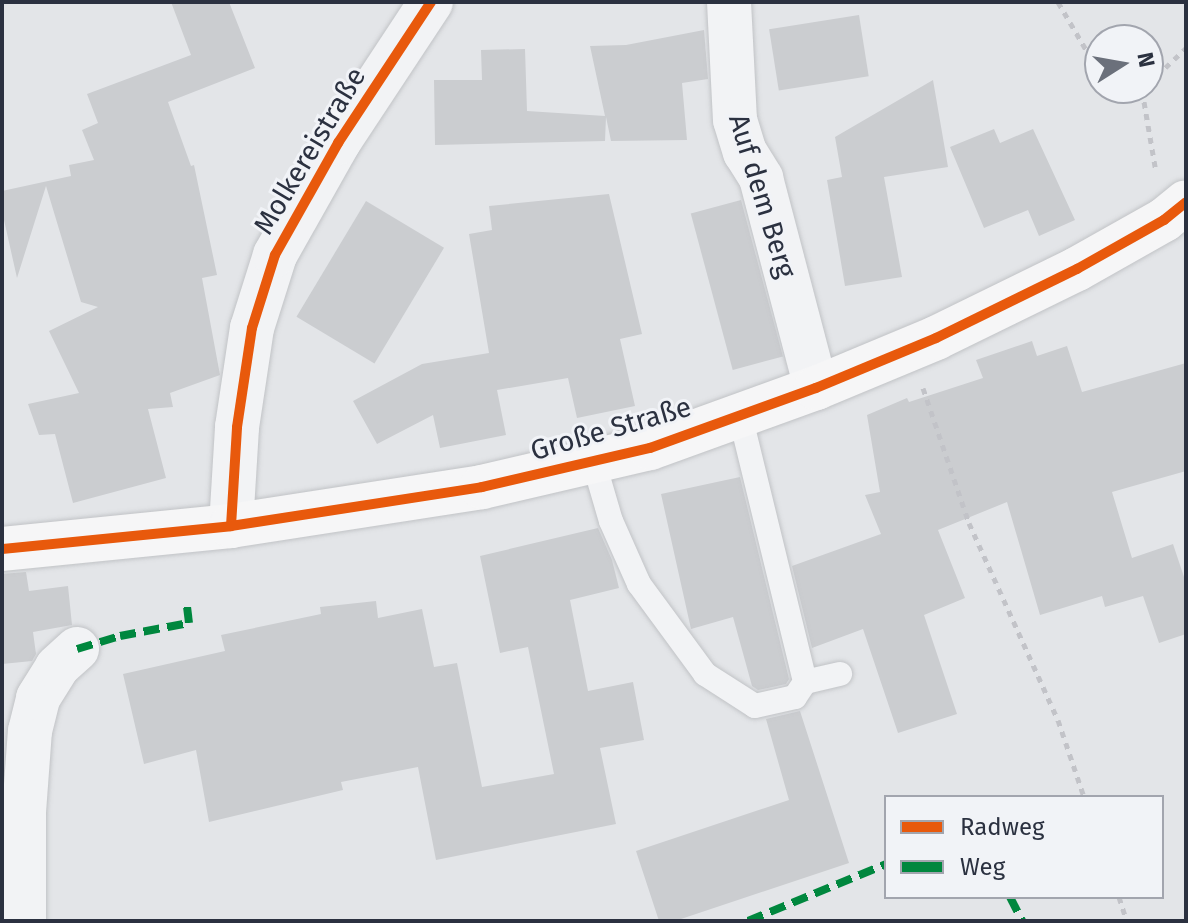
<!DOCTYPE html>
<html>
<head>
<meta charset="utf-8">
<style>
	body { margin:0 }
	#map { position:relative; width:1188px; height:923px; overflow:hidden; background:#e3e5e8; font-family:"Fira Sans",sans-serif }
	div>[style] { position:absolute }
	.building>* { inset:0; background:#cbcdd0; transform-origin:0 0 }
	.path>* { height:5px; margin-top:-2.5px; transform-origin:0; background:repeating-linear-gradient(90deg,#c2c3c8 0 6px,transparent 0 12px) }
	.roads { filter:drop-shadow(0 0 2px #c1c3c6) drop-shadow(0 0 2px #c1c3c6) }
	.lane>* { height:24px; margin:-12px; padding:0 12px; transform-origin:12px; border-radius:12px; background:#f2f3f5 }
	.street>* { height:44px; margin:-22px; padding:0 22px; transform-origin:22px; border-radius:22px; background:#f2f3f5 }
	.secondary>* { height:44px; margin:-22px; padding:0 22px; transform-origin:22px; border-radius:22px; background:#f6f6f7 }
	.quiet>* { height:8px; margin-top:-4px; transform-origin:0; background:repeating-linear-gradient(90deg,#00873e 0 16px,transparent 0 24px) }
	.cycleway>* { height:10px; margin:-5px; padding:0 5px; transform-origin:5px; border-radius:5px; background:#e8590c }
	span { translate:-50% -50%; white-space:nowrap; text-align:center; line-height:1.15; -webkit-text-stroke:6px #f1f3f7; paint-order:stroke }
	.street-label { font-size:28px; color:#2b3140 }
	.frame { position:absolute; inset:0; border:4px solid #2b3140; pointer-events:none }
	.legend { position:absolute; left:884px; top:795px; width:280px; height:104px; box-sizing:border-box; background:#f1f3f7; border:2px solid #a2a5ae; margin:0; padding:10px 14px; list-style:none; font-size:24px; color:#2b3140 }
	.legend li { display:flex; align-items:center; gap:16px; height:40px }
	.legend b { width:40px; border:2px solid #a2a5ae }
	.north { position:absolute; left:1084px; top:24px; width:80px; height:80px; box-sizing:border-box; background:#f1f3f7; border:2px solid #a2a5ae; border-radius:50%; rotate:79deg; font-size:22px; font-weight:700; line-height:32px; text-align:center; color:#2b3140 }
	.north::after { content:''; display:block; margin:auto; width:28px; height:36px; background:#6b707b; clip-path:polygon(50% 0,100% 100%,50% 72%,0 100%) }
</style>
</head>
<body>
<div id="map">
	<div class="building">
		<i style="clip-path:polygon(171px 2px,229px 2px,255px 68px,168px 102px,191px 166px,194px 165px,217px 275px,202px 278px,220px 375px,170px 393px,173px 407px,148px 409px,166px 478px,73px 503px,55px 434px,39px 435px,28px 404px,79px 393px,49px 331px,98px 307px,81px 302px,46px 186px,17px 278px,2px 211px,2px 191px,71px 176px,69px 165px,94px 160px,82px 130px,98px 123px,87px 94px,191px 55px)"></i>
		<i style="left:859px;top:15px;width:62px;height:91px;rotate:81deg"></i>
		<i style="clip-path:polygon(704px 30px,708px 79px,682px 83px,687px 140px,611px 141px,606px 117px,605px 141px,435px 145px,434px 80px,482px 80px,481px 50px,525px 49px,527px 111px,605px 116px,590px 46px,626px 45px)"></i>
		<i style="clip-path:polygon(933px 80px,948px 167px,884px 177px,902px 277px,845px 286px,827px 180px,842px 177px,835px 137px)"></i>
		<i style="clip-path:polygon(994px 129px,1000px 143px,1033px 129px,1075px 220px,1039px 236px,1028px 210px,984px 228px,950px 147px)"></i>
		<i style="clip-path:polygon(609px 194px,642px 334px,620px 339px,635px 406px,577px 418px,568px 378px,497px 390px,506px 435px,440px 448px,433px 415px,377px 444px,353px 401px,422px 364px,489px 353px,469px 234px,492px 230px,489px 206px)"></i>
		<i style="left:741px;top:200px;width:162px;height:52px;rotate:75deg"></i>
		<i style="left:366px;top:201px;width:91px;height:135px;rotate:31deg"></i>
		<i style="clip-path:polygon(1032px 341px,1037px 356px,1067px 346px,1082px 392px,1186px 363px,1186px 471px,1112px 492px,1132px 558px,1173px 544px,1186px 583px,1186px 634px,1159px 643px,1143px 596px,1105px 607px,1102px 596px,1040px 615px,1007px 502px,938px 530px,965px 598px,924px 615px,957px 714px,898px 733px,863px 629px,812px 648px,792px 566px,881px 534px,865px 495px,880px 492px,867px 415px,907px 398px,909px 402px,983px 378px,976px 360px)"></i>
		<i style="clip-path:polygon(740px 477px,789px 679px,786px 684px,758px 690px,752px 686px,733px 617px,691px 629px,661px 494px)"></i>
		<i style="clip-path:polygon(598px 528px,612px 560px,619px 588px,570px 600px,588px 691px,633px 682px,644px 740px,600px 748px,616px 824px,436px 860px,418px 767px,341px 782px,343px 790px,209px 822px,196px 750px,144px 764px,123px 674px,225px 651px,221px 635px,321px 614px,320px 607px,376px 601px,378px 618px,422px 609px,434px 667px,457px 663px,482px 787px,554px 774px,528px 647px,500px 653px,480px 556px)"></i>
		<i style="clip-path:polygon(26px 572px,29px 591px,68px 586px,72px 625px,33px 632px,36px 654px,32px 661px,2px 664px,2px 574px)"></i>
		<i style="clip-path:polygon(800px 711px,849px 863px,675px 921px,659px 921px,636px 851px,789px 800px,766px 719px)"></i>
	</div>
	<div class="path">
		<i style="left:1058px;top:2px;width:71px;rotate:59.5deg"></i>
		<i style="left:1094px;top:63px;width:7px;rotate:27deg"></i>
		<i style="left:1148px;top:84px;width:52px;rotate:-43.5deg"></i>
		<i style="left:1138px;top:88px;width:4px;rotate:27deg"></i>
		<i style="left:1142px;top:90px;width:83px;rotate:80.3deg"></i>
		<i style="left:923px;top:388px;width:143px;rotate:71.2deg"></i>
		<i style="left:969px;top:523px;width:216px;rotate:65.7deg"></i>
		<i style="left:1058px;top:720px;width:81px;rotate:71.3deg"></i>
		<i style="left:1119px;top:897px;width:25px;rotate:72deg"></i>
	</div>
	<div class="roads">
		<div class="lane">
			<i style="left:740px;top:415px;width:275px;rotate:76.3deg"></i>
			<i style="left:805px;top:682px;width:36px;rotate:-13deg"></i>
			<i style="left:594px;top:463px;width:60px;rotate:73.7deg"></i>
			<i style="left:611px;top:521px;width:69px;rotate:66deg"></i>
			<i style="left:639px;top:584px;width:112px;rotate:53.7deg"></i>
			<i style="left:705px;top:674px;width:59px;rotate:32.6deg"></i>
			<i style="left:755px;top:706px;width:41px;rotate:-12.7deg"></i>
			<i style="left:795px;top:697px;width:18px;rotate:-56deg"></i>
		</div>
		<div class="street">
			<i style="left:729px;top:2px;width:118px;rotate:87.1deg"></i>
			<i style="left:735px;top:120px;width:34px;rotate:73deg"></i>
			<i style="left:745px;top:152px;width:31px;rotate:58deg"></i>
			<i style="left:761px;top:178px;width:217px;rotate:75.3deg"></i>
			<i style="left:231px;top:526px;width:99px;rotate:-86.5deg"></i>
			<i style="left:237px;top:427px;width:100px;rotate:-81.4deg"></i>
			<i style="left:252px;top:328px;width:77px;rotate:-72.5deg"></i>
			<i style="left:275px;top:255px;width:129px;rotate:-60.6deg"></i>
			<i style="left:338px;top:143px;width:169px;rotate:-56.6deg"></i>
			<i style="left:24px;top:921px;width:109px;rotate:-90deg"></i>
			<i style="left:24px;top:812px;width:81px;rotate:-85.8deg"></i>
			<i style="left:30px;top:731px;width:34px;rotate:-76deg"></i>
			<i style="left:38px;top:698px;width:36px;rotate:-58deg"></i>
			<i style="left:57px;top:667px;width:27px;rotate:-42deg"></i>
		</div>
		<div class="secondary">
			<i style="left:2px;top:549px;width:230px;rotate:-5.7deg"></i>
			<i style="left:231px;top:526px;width:254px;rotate:-8.8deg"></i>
			<i style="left:482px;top:487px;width:172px;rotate:-13.1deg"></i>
			<i style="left:650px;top:448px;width:177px;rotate:-19.9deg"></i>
			<i style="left:816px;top:388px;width:130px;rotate:-22.6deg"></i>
			<i style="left:936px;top:338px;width:157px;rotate:-26.1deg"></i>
			<i style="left:1077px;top:269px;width:100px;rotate:-29.4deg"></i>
			<i style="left:1164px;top:220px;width:28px;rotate:-39deg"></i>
		</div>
	</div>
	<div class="quiet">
		<i style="left:77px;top:649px;width:45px;rotate:-16.8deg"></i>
		<i style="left:120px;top:636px;width:70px;rotate:-10.7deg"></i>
		<i style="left:189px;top:623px;width:17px;rotate:-97deg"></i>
		<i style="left:1010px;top:897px;width:27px;rotate:63deg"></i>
		<i style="left:748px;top:921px;width:149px;rotate:-22.4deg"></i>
	</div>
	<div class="cycleway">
		<i style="left:231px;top:526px;width:99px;rotate:-86.5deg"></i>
		<i style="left:237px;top:427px;width:100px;rotate:-81.4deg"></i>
		<i style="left:252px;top:328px;width:77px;rotate:-72.5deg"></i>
		<i style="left:275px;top:255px;width:129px;rotate:-60.6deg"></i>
		<i style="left:338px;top:143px;width:169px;rotate:-56.6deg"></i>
		<i style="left:2px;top:549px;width:230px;rotate:-5.7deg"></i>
		<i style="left:231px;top:526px;width:254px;rotate:-8.8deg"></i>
		<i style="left:482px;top:487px;width:172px;rotate:-13.1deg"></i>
		<i style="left:650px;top:448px;width:177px;rotate:-19.9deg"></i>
		<i style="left:816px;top:388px;width:130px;rotate:-22.6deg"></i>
		<i style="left:936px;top:338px;width:157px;rotate:-26.1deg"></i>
		<i style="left:1077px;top:269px;width:100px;rotate:-29.4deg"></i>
		<i style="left:1164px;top:220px;width:28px;rotate:-39deg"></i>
	</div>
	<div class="street-label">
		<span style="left:310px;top:151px;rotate:-59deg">Molkereistraße</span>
		<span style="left:762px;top:196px;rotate:73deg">Auf dem Berg</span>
		<span style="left:611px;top:429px;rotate:-16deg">Große Straße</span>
	</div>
	<div class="frame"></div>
	<ul class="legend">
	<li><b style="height:10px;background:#e8590c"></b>Radweg</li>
	<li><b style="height:10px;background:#00873e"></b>Weg</li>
	</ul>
	<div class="north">N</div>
</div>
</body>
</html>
